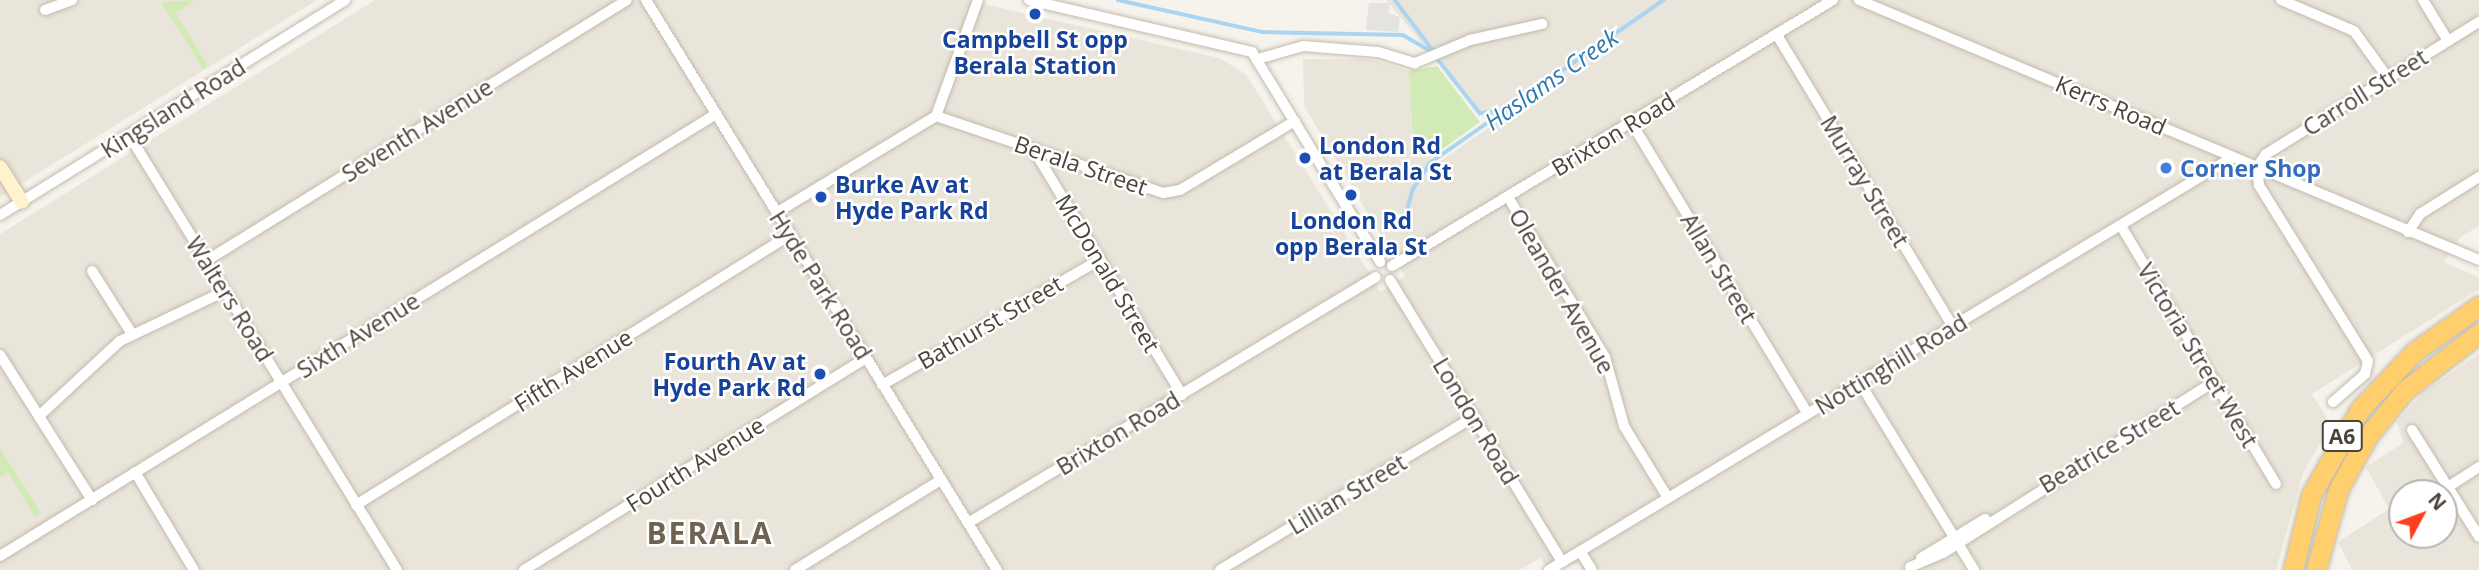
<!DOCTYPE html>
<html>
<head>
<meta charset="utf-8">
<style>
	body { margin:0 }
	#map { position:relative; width:2479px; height:570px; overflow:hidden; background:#f6f3ec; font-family:"Open Sans",sans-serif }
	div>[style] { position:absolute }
	.residential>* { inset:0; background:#eae5da }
	.green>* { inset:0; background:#d2eab5 }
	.parking>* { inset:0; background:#e5e3e0 }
	.stream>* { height:3.5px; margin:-1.75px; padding:0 1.75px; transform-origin:1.75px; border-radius:1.75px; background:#a9d4f2 }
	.roads { filter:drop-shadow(0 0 2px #c2bbae) drop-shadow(0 0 2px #c2bbae) }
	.street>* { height:10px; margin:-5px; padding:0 5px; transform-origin:5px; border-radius:5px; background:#fff }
	.secondary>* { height:14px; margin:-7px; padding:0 7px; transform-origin:7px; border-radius:7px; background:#fff3cd }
	.highway>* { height:19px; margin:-9.5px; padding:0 9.5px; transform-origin:9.5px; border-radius:9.5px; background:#ffcf6e }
	.dots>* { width:19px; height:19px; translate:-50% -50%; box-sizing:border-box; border:4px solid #fff; border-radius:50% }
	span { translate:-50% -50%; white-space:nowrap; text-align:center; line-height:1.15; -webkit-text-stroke:5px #fff; paint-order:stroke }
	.shield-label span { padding:2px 5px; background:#fff; border:2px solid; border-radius:5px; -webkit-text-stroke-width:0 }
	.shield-label { font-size:21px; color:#4b4439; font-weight:700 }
	.transit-label { font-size:23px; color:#164399; font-weight:700 }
	.left { translate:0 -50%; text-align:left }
	.right { translate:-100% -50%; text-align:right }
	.street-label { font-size:23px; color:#4b4439 }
	.shop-label { font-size:23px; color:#366cbe; font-weight:700 }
	.water-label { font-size:24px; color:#2e7ab2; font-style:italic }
	.district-label { font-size:30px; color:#6e6250; font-weight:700; letter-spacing:2px }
	.north { position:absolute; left:2388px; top:479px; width:70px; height:70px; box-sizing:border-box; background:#fff; border:2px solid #b7b4b0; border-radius:50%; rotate:49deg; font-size:19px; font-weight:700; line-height:28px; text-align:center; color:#4b4439 }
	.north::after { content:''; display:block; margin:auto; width:24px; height:32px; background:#fc3f1d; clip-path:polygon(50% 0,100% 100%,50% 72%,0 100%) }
</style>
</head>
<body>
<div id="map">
	<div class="residential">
		<i style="clip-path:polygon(0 0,317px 0,0 197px)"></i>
		<i style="clip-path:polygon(375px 0,966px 0,1219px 58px,1246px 74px,1381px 292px,1405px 276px,1304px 106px,1303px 59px,1370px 59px,1409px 71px,1412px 128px,1435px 165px,1491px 126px,1386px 0,2479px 0,2479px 226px,2461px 237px,2444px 262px,2479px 278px,2479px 289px,2312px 394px,2331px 425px,2303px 473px,2276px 570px,1583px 570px,1579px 563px,1549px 570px,1540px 558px,1519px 570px,0 570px,0 234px)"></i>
		<i style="clip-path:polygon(evenodd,2479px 354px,2479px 570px,2352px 570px,2338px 542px,2389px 509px,2366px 467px,2403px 443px,2397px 422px,2423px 392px,2479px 354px,2402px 493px,2444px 493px,2444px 535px,2402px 535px,2402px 493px)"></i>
	</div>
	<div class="green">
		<i style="clip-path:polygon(195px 0,176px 13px,208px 66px,203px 69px,161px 2px)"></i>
		<i style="clip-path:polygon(1437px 66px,1480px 122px,1430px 158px,1412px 128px,1409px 71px)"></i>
		<i style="clip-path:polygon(0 448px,41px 513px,35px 517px,8px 472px,0 477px)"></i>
	</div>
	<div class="parking">
		<i style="clip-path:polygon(1369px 3px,1389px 3px,1389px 13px,1400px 17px,1398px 32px,1366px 30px)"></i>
	</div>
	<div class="stream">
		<i style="left:1118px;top:0;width:148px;rotate:12.5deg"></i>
		<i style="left:1262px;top:32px;width:141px;rotate:1.2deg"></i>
		<i style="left:1403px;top:35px;width:34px;rotate:30deg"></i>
		<i style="left:1395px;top:0;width:61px;rotate:52.9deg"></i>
		<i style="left:1437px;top:58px;width:70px;rotate:52deg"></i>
		<i style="left:1480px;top:113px;width:27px;rotate:-4deg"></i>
		<i style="left:1401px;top:230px;width:43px;rotate:-73.7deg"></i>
		<i style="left:1413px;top:189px;width:31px;rotate:-57deg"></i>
		<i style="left:1430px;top:163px;width:285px;rotate:-34.9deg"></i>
	</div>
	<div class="roads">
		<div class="street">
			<i style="left:646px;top:0;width:669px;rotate:58.38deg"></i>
			<i style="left:1029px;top:0;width:229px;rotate:13.1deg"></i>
			<i style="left:1252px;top:52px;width:246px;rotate:58.6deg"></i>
			<i style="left:1859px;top:0;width:672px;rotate:22.75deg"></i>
			<i style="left:2281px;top:0;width:79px;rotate:23deg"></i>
			<i style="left:2354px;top:31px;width:58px;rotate:54.1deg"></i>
			<i style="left:2423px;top:0;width:48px;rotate:58.6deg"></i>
			<i style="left:45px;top:10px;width:29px;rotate:-20deg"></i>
			<i style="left:1777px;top:35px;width:341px;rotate:58.9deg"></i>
			<i style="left:1258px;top:59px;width:47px;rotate:-16.1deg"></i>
			<i style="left:1303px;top:46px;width:75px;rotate:4.6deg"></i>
			<i style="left:1378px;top:52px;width:39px;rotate:17deg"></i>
			<i style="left:1415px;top:63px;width:60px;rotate:-22.7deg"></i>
			<i style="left:1470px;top:40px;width:74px;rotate:-12.5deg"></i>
			<i style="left:936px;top:116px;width:240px;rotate:18.7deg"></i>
			<i style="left:1163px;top:193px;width:17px;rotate:-10deg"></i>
			<i style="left:1180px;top:190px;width:134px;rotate:-31deg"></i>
			<i style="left:1631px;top:122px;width:341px;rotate:58.8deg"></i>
			<i style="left:129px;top:135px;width:511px;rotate:58.36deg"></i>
			<i style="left:1035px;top:152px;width:284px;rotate:58.8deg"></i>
			<i style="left:1508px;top:197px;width:187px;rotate:58.8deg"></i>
			<i style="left:1605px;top:357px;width:72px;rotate:74.6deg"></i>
			<i style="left:1624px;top:426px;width:84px;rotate:58.6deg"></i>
			<i style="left:776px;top:213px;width:187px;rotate:-31.2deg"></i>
			<i style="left:936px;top:116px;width:123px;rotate:-70.1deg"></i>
			<i style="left:0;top:215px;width:407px;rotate:-31.9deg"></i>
			<i style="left:2121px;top:226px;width:301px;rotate:59deg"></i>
			<i style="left:2408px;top:232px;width:22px;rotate:-56deg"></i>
			<i style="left:2420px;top:214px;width:70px;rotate:-32.1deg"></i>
			<i style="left:206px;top:261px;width:495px;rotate:-31.8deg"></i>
			<i style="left:1392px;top:266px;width:515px;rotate:-31.1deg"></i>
			<i style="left:92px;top:271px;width:75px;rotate:57.6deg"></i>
			<i style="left:1390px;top:280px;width:330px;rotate:58.6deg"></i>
			<i style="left:0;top:355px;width:172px;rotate:57.6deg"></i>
			<i style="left:1860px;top:383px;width:219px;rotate:58.6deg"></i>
			<i style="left:882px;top:385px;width:250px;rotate:-29.9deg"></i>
			<i style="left:2333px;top:402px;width:43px;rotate:-41.2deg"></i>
			<i style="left:2365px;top:374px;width:13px;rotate:-77deg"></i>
			<i style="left:2368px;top:361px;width:207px;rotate:-121.8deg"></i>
			<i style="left:2259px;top:185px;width:18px;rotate:-96deg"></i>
			<i style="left:2257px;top:167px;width:16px;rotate:-55deg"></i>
			<i style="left:2266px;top:154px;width:251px;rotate:-31.8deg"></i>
			<i style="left:39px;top:416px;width:110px;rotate:-42.8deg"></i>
			<i style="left:120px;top:341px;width:116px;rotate:-25.5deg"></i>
			<i style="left:2412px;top:430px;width:126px;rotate:57.9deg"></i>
			<i style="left:135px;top:472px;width:114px;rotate:59deg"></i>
			<i style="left:2448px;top:487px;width:37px;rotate:-33deg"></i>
			<i style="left:356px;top:505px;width:511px;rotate:-31.89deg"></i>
			<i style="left:968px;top:523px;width:476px;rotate:-31.1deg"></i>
			<i style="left:1580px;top:551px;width:22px;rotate:58deg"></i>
			<i style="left:0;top:556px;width:841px;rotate:-31.69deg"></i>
			<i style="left:1921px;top:558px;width:75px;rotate:-31.4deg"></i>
			<i style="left:1910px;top:567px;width:36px;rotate:-23deg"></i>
			<i style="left:1943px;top:553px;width:320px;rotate:-32.3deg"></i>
			<i style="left:524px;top:570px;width:402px;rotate:-31.8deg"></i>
			<i style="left:795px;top:570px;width:172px;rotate:-31.7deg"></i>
			<i style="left:1220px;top:570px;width:297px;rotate:-31.1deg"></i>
			<i style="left:1549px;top:570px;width:799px;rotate:-31.12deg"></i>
		</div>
		<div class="secondary">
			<i style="left:0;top:167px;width:41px;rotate:57.8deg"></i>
		</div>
		<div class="highway">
			<i style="left:2293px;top:570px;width:77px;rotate:-76.5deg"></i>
			<i style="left:2311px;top:495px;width:99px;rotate:-60.3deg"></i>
			<i style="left:2360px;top:409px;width:79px;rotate:-46.5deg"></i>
			<i style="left:2414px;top:352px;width:80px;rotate:-35.3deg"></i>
			<i style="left:2316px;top:570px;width:83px;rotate:-74.6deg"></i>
			<i style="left:2338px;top:490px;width:60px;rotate:-61.3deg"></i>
			<i style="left:2367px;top:437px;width:60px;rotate:-51deg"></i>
			<i style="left:2405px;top:390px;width:93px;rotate:-37.6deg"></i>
		</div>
	</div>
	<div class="dots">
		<i style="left:1035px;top:14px;background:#1a4fb4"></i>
		<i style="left:1305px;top:158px;background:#1a4fb4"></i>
		<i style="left:2166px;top:168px;background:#3f7fe0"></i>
		<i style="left:1351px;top:195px;background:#1a4fb4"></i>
		<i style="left:821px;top:197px;background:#1a4fb4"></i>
		<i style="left:820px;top:374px;background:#1a4fb4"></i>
	</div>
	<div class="shield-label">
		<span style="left:2342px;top:436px">A6</span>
	</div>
	<div class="transit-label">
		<span style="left:1035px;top:52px">Campbell St opp<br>Berala Station</span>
		<span class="left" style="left:1319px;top:158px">London Rd<br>at Berala St</span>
		<span class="left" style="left:835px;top:197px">Burke Av at<br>Hyde Park Rd</span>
		<span style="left:1351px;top:233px">London Rd<br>opp Berala St</span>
		<span class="right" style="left:806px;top:374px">Fourth Av at<br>Hyde Park Rd</span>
	</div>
	<div class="street-label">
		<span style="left:2365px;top:92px;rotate:-32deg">Carroll Street</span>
		<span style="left:2111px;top:105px;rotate:23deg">Kerrs Road</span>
		<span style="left:173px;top:108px;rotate:-32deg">Kingsland Road</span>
		<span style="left:417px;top:130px;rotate:-32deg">Seventh Avenue</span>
		<span style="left:1613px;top:134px;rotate:-31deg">Brixton Road</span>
		<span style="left:1081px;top:165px;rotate:19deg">Berala Street</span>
		<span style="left:1865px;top:181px;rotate:59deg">Murray Street</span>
		<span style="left:1719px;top:268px;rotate:59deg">Allan Street</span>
		<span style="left:1108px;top:273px;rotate:59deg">McDonald Street</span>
		<span style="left:821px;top:285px;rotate:58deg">Hyde Park Road</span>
		<span style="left:1562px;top:291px;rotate:60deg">Oleander Avenue</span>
		<span style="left:230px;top:299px;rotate:58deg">Walters Road</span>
		<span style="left:990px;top:322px;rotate:-30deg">Bathurst Street</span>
		<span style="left:358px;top:335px;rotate:-32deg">Sixth Avenue</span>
		<span style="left:2198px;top:355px;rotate:59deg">Victoria Street West</span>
		<span style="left:1891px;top:364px;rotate:-31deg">Nottinghill Road</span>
		<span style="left:573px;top:370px;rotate:-32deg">Fifth Avenue</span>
		<span style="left:1476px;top:421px;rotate:59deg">London Road</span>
		<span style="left:1118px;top:433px;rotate:-31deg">Brixton Road</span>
		<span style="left:2109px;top:446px;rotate:-31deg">Beatrice Street</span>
		<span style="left:695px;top:464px;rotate:-32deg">Fourth Avenue</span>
		<span style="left:1347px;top:494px;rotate:-31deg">Lillian Street</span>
	</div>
	<div class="shop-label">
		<span class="left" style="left:2180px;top:168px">Corner Shop</span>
	</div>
	<div class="water-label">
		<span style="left:1551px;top:79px;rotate:-35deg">Haslams Creek</span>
	</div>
	<div class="district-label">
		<span style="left:710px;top:533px">BERALA</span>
	</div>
	<div class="north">N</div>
</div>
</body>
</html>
